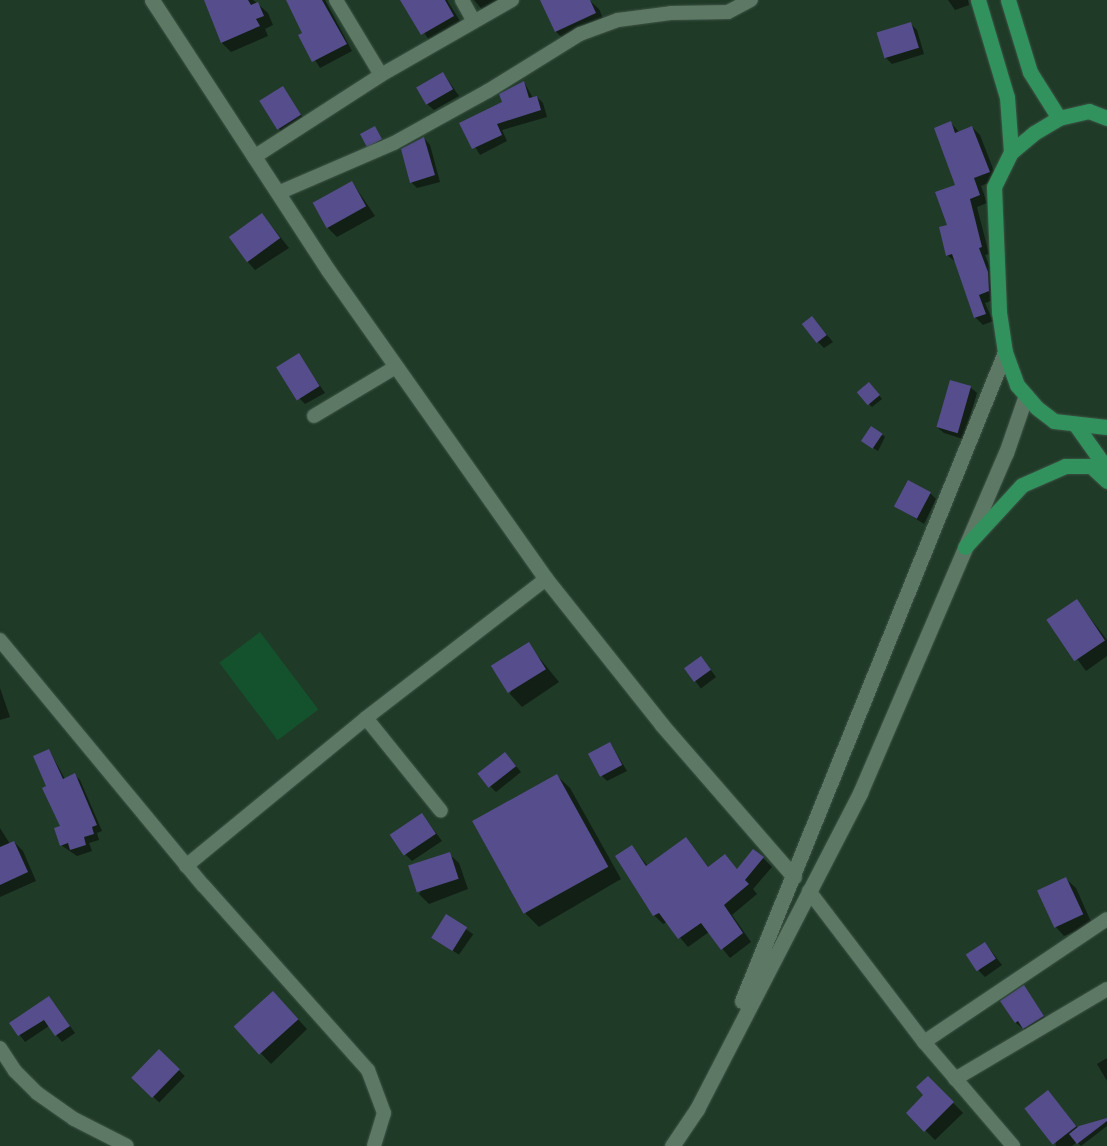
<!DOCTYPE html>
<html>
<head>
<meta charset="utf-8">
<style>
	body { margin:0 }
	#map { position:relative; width:1107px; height:1146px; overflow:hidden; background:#203a28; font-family:"PT Sans",sans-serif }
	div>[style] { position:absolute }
	.green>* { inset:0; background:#14512d; transform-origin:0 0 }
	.shadow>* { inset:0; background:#0007; transform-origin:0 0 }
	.building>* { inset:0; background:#564d8c; transform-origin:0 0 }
	.roads { filter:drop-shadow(0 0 1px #3d5445) drop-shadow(0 0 1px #3d5445) }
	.street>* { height:14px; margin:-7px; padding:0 7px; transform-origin:7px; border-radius:7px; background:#5d7965 }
	.secondary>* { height:15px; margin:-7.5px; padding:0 7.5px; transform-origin:7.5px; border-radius:7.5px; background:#5d7965 }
	.primary>* { height:15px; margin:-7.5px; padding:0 7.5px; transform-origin:7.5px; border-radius:7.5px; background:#32925e }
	span { translate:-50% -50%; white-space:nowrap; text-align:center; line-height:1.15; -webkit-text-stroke:4px #16301f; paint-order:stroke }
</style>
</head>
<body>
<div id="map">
	<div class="green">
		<i style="left:260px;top:632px;width:97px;height:51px;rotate:53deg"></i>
	</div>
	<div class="shadow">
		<i style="clip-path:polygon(205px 0,253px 0,268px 13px,273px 25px,265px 29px,268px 36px,231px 52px,222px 43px)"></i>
		<i style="clip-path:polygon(289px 0,325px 0,352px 51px,320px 68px,300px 36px,304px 34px)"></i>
		<i style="clip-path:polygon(409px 0,447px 0,463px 26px,432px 44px,403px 3px)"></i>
		<i style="clip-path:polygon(474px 0,510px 0,485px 13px)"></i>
		<i style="clip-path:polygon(547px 0,589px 0,599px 9px,605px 23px,566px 41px,556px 32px,543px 2px)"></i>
		<i style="clip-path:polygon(948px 0,968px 0,969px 5px,955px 10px)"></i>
		<i style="clip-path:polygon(910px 23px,917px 30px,924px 54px,892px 64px,886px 58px)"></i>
		<i style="clip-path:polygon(443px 73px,459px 96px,434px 110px,427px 104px)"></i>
		<i style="clip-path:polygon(524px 82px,533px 98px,537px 97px,543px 103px,547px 117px,502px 130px,507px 141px,480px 155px,461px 123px,503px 103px)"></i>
		<i style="left:283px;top:88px;width:41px;height:26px;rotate:56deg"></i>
		<i style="clip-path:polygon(951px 123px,959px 132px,972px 127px,980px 135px,997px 179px,981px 186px,987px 203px,977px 207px,989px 254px,985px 255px,995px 280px,996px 299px,985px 303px,993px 321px,983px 325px,975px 317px,957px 263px,947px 255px,948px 226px,957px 186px)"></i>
		<i style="clip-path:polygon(375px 127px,383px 142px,370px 148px,367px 145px)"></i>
		<i style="clip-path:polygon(424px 138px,430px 145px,440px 182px,417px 188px,411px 182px)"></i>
		<i style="clip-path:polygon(352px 182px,375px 216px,337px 237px,327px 227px,315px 204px)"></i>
		<i style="clip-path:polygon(262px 214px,289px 248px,255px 270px,246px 260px)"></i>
		<i style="clip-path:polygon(812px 317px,833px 342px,824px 348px,818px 342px)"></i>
		<i style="clip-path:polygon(299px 355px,325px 393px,305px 404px,299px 398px)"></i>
		<i style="clip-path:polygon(872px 386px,882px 399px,872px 407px,869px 404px)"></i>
		<i style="clip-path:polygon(970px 387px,977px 393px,963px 439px,944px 433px,937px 427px)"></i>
		<i style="clip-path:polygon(883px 435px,885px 437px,878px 451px,864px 442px)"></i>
		<i style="clip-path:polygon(930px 493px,936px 499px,924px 524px,896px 506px)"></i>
		<i style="clip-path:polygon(1077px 601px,1107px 640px,1107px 656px,1086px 671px,1049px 621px)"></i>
		<i style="clip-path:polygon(528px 644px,559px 682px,522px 707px,510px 694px)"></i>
		<i style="left:701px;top:657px;width:25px;height:19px;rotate:53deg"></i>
		<i style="clip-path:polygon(0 688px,10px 717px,0 720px)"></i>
		<i style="clip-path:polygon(610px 743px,627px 771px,607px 781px,601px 775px)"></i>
		<i style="clip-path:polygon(49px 750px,65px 779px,75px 775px,80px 780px,102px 831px,97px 833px,99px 840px,89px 843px,92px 851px,77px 856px,61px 845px,62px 827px,48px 787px)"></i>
		<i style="clip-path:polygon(511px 760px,521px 772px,496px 792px,490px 786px)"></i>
		<i style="clip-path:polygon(556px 775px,570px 788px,621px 879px,539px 927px,526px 914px)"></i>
		<i style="clip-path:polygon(422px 814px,442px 841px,412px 861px,406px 855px)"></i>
		<i style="clip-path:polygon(0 828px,10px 844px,14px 842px,23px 851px,36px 881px,0 897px)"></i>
		<i style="clip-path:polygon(686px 838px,709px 868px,725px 856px,738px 870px,763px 858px,772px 867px,753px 889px,757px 894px,732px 915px,751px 942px,730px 958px,709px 932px,688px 947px,667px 922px,663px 924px,654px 915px,632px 847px,648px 866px)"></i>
		<i style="clip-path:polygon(449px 854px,459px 863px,468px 889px,429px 904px,419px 894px)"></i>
		<i style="clip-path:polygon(1066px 879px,1076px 888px,1092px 924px,1064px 936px,1055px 926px)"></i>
		<i style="left:447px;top:916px;width:32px;height:25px;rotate:35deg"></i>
		<i style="clip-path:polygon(985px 943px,1002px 965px,985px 977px,979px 971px)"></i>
		<i style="clip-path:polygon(1024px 987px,1049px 1023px,1030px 1034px,1016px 1023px,1002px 1002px)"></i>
		<i style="clip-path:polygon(49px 997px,75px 1033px,62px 1042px,49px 1026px,25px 1042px,11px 1023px)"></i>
		<i style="clip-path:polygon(282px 1002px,307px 1029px,271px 1064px,236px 1027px)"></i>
		<i style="left:159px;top:1051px;width:36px;height:37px;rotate:44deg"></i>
		<i style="clip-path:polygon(1107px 1058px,1107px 1081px,1097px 1064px)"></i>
		<i style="clip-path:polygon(928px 1077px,963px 1113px,935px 1140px,908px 1113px,925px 1095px)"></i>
		<i style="clip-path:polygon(1048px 1092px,1078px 1128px,1107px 1119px,1107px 1126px,1081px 1146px,1077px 1142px,1072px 1146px,1056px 1146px)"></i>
	</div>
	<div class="building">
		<i style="clip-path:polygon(204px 0,248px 0,251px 5px,258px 2px,264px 16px,256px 19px,260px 26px,221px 43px)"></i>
		<i style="clip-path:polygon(286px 0,322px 0,347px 44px,312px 62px,298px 35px,302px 33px)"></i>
		<i style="clip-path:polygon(400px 0,445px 0,454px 16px,421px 35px)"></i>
		<i style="clip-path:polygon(540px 0,590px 0,596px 13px,555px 32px)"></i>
		<i style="left:911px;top:22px;width:27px;height:36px;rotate:73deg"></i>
		<i style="left:443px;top:72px;width:20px;height:31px;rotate:60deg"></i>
		<i style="clip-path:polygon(524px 81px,529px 98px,537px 96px,541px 110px,497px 124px,502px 135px,472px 149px,459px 123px,502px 102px,499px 94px)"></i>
		<i style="left:283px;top:86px;width:34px;height:28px;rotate:58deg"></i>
		<i style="clip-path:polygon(951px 121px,955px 133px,972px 126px,990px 172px,974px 178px,980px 195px,970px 199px,982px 247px,979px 248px,988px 272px,989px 291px,979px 295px,986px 314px,974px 318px,952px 254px,946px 256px,939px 227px,947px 225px,935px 192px,955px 185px,934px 128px)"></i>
		<i style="left:375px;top:126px;width:15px;height:17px;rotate:62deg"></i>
		<i style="clip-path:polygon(424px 137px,435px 175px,410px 183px,401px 149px)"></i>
		<i style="left:352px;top:181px;width:29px;height:45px;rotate:61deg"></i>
		<i style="left:262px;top:213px;width:31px;height:41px;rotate:54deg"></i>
		<i style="left:812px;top:316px;width:24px;height:13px;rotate:52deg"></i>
		<i style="left:299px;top:353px;width:39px;height:27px;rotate:58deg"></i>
		<i style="left:950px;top:380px;width:22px;height:49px;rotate:16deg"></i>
		<i style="left:869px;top:382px;width:17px;height:16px;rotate:50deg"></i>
		<i style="left:871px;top:426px;width:14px;height:18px;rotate:34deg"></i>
		<i style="left:908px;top:480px;width:26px;height:30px;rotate:28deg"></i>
		<i style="left:1077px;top:599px;width:50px;height:37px;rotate:56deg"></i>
		<i style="left:529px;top:642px;width:32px;height:45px;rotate:58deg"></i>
		<i style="left:701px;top:656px;width:17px;height:21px;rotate:54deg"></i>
		<i style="left:610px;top:742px;width:26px;height:25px;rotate:62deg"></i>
		<i style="clip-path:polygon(49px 749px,63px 779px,75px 773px,97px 825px,92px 827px,94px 834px,84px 837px,86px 845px,70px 850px,68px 843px,60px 846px,54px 828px,60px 826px,42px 788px,46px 786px,33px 756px)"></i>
		<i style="left:505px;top:752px;width:18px;height:35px;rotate:52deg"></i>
		<i style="left:557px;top:774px;width:106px;height:97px;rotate:61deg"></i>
		<i style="left:422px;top:813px;width:25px;height:39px;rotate:56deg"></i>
		<i style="clip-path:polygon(686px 837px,708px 867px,725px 854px,737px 869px,753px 849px,764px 857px,745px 880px,749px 884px,724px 905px,743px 933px,721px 950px,701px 923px,678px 939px,659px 913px,653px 916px,615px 856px,632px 845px,646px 866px)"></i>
		<i style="clip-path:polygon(14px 841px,28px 872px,0 885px,0 847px)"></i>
		<i style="left:450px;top:852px;width:28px;height:44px;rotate:72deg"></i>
		<i style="left:1066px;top:877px;width:41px;height:32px;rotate:65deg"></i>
		<i style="left:446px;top:914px;width:25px;height:28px;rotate:32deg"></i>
		<i style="left:985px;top:942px;width:20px;height:23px;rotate:57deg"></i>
		<i style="clip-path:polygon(1024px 985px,1044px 1016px,1023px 1029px,1018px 1021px,1015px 1023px,1000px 1001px)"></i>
		<i style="left:273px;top:991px;width:38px;height:53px;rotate:48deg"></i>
		<i style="clip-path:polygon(49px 996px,70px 1026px,55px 1036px,44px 1020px,18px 1036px,9px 1023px)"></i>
		<i style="left:159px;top:1049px;width:29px;height:40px;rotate:44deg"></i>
		<i style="clip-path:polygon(928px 1076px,954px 1102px,924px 1132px,906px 1113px,923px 1095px,916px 1087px)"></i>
		<i style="left:1048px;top:1090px;width:46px;height:30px;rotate:52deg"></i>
		<i style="clip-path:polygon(1107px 1118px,1107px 1121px,1077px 1144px,1069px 1134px,1079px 1126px)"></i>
	</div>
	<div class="roads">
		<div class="street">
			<i style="left:336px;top:0;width:87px;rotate:59deg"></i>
			<i style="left:462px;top:0;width:23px;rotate:61deg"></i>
			<i style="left:254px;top:157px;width:151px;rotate:-32.8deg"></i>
			<i style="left:381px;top:75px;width:151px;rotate:-29.8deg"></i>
			<i style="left:278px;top:193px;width:126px;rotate:-23.3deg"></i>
			<i style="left:394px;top:143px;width:107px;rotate:-29deg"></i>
			<i style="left:488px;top:91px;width:108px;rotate:-31.8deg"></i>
			<i style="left:580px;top:34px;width:40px;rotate:-20.2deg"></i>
			<i style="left:618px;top:20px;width:53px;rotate:-7.5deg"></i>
			<i style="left:671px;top:13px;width:57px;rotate:-1deg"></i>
			<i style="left:728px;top:12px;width:26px;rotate:-28deg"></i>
			<i style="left:314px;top:416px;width:96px;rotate:-30.9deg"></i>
			<i style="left:0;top:640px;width:318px;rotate:50.4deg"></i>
			<i style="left:203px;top:885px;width:248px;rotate:48.3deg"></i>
			<i style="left:368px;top:1070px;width:46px;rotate:69.6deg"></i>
			<i style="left:384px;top:1113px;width:34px;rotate:107deg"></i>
			<i style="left:366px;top:718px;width:119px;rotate:51.1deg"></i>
			<i style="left:186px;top:866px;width:233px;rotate:-39.4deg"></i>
			<i style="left:366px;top:718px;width:227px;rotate:-37.7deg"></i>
			<i style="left:809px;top:891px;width:190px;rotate:52.7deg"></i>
			<i style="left:924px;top:1042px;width:137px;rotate:49.4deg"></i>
			<i style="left:924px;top:1042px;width:220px;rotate:-33.9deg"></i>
			<i style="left:0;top:1048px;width:27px;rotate:57deg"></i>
			<i style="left:15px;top:1071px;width:31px;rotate:45deg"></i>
			<i style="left:37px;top:1093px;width:45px;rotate:35.1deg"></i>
			<i style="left:74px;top:1119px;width:59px;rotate:27deg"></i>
			<i style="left:955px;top:1079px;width:177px;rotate:-30.6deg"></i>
		</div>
		<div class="secondary">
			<i style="left:152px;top:0;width:322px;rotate:56.9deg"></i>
			<i style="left:328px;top:270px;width:378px;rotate:54.8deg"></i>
			<i style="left:546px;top:579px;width:186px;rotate:51.5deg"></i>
			<i style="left:662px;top:725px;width:201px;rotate:49deg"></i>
			<i style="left:742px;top:1001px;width:700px;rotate:-67.94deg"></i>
			<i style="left:672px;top:1146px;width:45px;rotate:-56deg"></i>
			<i style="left:697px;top:1109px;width:356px;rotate:-62.7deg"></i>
			<i style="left:860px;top:793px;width:370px;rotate:-66.8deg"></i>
			<i style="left:1006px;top:453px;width:61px;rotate:-71deg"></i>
		</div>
		<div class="primary">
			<i style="left:978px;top:0;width:101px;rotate:73.4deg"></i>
			<i style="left:1007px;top:97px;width:55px;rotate:85.8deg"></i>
			<i style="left:1008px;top:0;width:75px;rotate:73deg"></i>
			<i style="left:1030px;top:72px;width:54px;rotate:57.8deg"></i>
			<i style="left:1107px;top:118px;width:19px;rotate:-159deg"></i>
			<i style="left:1089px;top:111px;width:31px;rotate:167deg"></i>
			<i style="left:1059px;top:118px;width:29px;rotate:149deg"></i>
			<i style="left:1034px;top:133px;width:30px;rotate:140deg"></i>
			<i style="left:1011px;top:152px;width:39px;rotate:116deg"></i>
			<i style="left:994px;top:187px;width:125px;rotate:87.7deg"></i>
			<i style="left:999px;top:312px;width:40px;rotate:81.5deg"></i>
			<i style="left:1005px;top:352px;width:35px;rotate:70deg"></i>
			<i style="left:1017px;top:385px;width:30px;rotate:49deg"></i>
			<i style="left:1037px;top:408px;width:21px;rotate:37deg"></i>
			<i style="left:1054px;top:421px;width:53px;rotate:6.5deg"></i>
			<i style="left:1075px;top:424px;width:55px;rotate:54.6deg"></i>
			<i style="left:965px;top:547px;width:84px;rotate:-47.4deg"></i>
			<i style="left:1022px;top:485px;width:47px;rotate:-23.8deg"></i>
			<i style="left:1065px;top:466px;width:26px"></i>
			<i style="left:1091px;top:466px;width:22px;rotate:43deg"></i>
		</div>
	</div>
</div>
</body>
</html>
